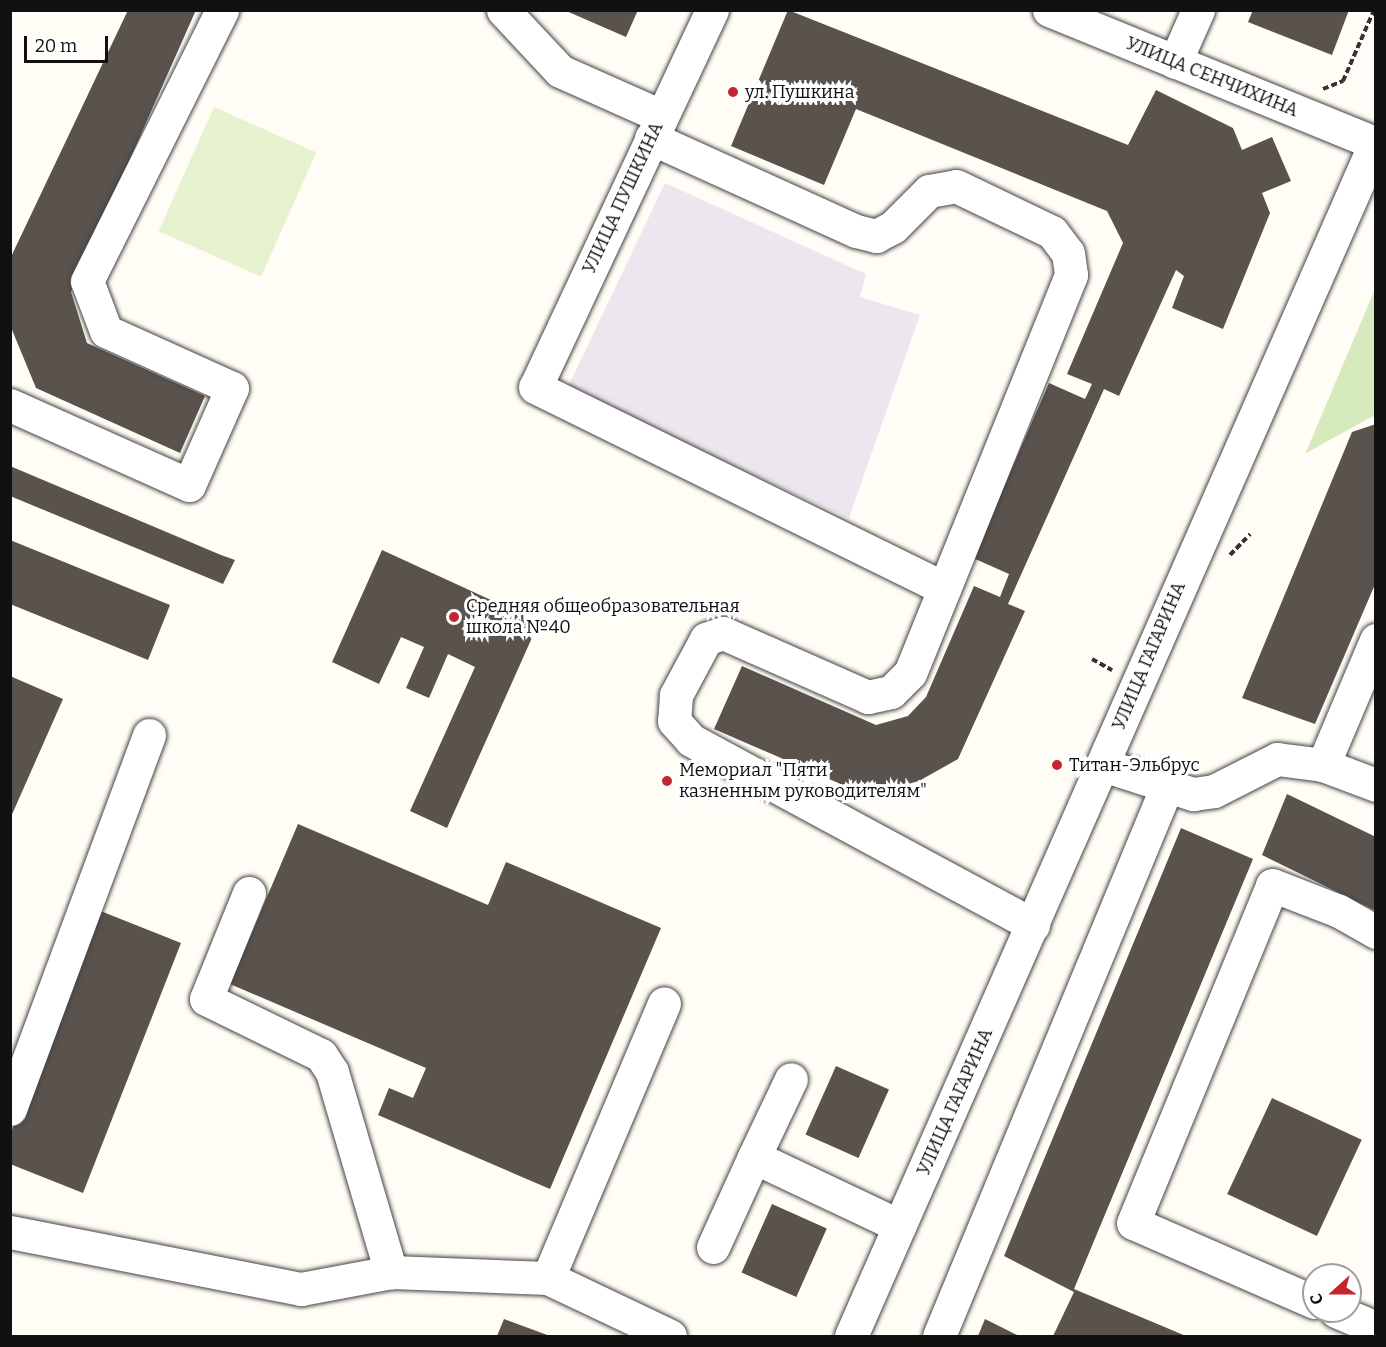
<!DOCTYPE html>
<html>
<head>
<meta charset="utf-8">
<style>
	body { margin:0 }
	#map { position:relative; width:1386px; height:1347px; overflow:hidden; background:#fffdf5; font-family:Bitter,serif }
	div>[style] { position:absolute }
	.industrial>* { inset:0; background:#eee6ef }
	.green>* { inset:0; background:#d5ebbd }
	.pitch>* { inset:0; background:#e6f2cf; transform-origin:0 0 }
	.building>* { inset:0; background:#5a524d; transform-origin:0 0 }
	.path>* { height:4px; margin-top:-2px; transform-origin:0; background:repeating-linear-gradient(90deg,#333 0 6px,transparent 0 9px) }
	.roads { filter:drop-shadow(0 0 2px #444) drop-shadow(0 0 2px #444) }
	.minor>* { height:33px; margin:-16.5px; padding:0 16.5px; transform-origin:16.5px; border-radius:16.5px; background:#fff }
	.dots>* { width:16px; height:16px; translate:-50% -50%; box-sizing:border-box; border:3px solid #fff; border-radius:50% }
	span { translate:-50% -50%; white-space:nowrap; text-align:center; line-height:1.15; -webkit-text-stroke:6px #fff; paint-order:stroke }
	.street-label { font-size:18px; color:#111 }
	.poi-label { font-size:18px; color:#111 }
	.left { translate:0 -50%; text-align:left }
	.frame { position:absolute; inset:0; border:12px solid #111; pointer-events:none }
	.north { position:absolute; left:1302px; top:1263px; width:60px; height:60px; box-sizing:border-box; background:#fff; border:2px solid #a0a0a0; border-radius:50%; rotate:249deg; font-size:16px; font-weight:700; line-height:24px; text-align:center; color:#111 }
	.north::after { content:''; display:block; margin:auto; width:21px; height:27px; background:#c4262e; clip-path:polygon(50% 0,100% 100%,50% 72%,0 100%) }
	.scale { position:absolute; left:24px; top:36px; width:84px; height:27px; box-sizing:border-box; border:3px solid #111; border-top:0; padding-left:8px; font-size:18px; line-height:21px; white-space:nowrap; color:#111; -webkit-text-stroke:4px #fff; paint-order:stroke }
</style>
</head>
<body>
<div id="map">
	<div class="industrial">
		<i style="clip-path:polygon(665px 183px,866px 274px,860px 297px,920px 315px,849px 518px,566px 391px)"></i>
	</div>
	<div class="green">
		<i style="clip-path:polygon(1375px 289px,1375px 415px,1306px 453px,1306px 452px)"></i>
	</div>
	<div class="pitch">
		<i style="left:214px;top:107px;width:112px;height:136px;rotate:24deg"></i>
	</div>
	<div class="building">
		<i style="clip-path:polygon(128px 10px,196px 10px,71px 292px,87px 343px,205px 396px,180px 453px,36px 388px,10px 325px,10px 259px)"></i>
		<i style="clip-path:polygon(564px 10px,638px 10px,626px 37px)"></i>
		<i style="clip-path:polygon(788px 10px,1128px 145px,1156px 90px,1233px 128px,1242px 150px,1272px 137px,1291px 181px,1262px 193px,1270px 213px,1223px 329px,1172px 308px,1184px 276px,1176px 270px,1119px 396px,1104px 389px,1008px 604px,1025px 611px,958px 759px,919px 781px,886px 790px,852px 789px,714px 729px,742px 666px,876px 725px,908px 716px,926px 697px,974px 586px,1000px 597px,1009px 574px,973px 558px,1049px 383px,1085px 399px,1092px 384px,1067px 374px,1123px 243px,1107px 211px,856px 109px,824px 185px,731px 146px)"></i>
		<i style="clip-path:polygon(1253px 10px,1349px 10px,1332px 55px,1248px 22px)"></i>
		<i style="clip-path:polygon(1376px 424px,1376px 582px,1315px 724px,1242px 698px,1352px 432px)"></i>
		<i style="clip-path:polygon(10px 466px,221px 555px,235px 560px,223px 584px,10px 496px)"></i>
		<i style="clip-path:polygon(10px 540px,170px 605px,148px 660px,10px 604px)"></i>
		<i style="clip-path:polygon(382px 550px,539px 622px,447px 828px,410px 811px,475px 667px,448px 654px,429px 698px,406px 688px,424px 647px,401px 637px,379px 684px,332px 662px)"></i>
		<i style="clip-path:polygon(10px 676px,63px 699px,10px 819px)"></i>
		<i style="clip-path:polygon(1287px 794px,1376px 837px,1376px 911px,1262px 855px)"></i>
		<i style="clip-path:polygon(298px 824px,488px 905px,506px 862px,661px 928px,550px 1189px,378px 1115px,389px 1088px,413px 1098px,426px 1068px,230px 984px)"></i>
		<i style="clip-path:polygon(1181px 828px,1253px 859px,1074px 1289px,1186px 1336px,1053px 1336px,1074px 1292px,1004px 1256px)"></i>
		<i style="clip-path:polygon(98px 910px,181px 943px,83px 1193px,10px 1164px,10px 1135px)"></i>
		<i style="left:836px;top:1066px;width:58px;height:75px;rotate:24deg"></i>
		<i style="left:1272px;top:1098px;width:99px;height:106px;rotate:25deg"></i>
		<i style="left:772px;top:1204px;width:60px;height:75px;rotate:24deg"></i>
		<i style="clip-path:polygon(504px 1319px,550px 1336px,497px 1336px)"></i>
		<i style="clip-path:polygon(985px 1319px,1019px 1336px,978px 1336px)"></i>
	</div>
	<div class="path">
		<i style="left:1323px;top:89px;width:22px;rotate:-22deg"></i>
		<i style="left:1343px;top:81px;width:77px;rotate:-66.4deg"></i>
		<i style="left:1230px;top:555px;width:29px;rotate:-46deg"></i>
		<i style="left:1092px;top:659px;width:23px;rotate:29deg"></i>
	</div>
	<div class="roads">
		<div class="minor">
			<i style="left:503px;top:10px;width:83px;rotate:46.9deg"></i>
			<i style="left:560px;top:71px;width:111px;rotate:24deg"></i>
			<i style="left:712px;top:10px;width:416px;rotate:115.1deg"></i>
			<i style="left:535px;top:387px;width:456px;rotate:26.2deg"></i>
			<i style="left:1049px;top:10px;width:352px;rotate:22.2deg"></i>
			<i style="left:1175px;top:62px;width:57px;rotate:-66.1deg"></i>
			<i style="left:651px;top:138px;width:225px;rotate:24.4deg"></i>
			<i style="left:856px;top:231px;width:21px;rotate:14deg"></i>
			<i style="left:876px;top:236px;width:19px;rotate:-28deg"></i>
			<i style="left:893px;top:227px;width:51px;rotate:-45deg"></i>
			<i style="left:929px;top:191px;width:27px;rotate:-10deg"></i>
			<i style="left:956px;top:186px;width:106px;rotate:25.6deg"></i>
			<i style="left:1052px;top:232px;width:26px;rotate:53deg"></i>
			<i style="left:1068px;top:253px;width:22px;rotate:82deg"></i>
			<i style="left:1071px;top:275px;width:429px;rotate:112deg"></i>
			<i style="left:910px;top:673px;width:27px;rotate:135deg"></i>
			<i style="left:891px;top:692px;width:24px;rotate:168deg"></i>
			<i style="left:868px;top:697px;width:158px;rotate:-156.2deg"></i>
			<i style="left:723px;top:633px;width:18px;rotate:161deg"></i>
			<i style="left:706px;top:639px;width:64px;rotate:118.2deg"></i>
			<i style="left:676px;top:695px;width:26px;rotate:94deg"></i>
			<i style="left:674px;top:721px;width:25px;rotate:48deg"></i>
			<i style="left:691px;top:740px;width:389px;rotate:28.4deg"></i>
			<i style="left:10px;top:405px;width:196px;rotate:24.1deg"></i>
			<i style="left:189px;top:485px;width:106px;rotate:-66.1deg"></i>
			<i style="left:232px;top:388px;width:138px;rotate:-155.7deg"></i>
			<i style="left:106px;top:331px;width:53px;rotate:-110.8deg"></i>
			<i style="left:87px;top:281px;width:303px;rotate:-63.5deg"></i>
			<i style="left:1103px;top:765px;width:95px;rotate:17.9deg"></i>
			<i style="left:1193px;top:794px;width:21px;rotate:-8deg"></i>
			<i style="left:1214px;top:791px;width:71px;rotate:-26.9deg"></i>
			<i style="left:1277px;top:759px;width:46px;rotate:7.4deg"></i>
			<i style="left:1323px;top:765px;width:57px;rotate:20.7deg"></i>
			<i style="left:1323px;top:765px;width:136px;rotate:-67deg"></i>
			<i style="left:249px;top:893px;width:114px;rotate:112.1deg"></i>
			<i style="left:206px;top:999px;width:128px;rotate:26deg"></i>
			<i style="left:321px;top:1055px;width:20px;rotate:57deg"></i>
			<i style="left:332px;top:1072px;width:209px;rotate:73.6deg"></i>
			<i style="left:10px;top:1109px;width:399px;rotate:-69.6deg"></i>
			<i style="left:754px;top:1157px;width:86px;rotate:-64.6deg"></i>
			<i style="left:10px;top:1232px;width:297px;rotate:11.1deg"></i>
			<i style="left:301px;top:1289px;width:92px;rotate:-10.7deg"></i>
			<i style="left:391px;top:1272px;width:157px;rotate:2.2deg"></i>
			<i style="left:548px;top:1278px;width:135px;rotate:25.4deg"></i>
			<i style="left:713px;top:1247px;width:99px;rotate:-65.5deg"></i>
			<i style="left:754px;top:1157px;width:161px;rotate:25.3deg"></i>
			<i style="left:548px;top:1278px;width:298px;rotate:-67.1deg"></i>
			<i style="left:1314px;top:1302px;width:197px;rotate:-156.4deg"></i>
			<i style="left:1133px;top:1223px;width:365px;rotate:-67.6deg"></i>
			<i style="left:1272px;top:885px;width:72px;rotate:21.2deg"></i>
			<i style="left:1339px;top:911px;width:43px;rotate:29.6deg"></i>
			<i style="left:1336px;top:1311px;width:43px;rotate:23deg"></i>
			<i style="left:851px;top:1336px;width:1305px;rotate:-66.28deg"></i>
			<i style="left:939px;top:1336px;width:595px;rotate:-67.48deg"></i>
		</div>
	</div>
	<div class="dots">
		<i style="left:733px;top:92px;background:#c4262e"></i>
		<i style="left:454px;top:617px;background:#c4262e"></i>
		<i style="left:1057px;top:765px;background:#c4262e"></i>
		<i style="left:667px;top:781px;background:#c4262e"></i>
	</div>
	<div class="street-label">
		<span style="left:1212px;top:77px;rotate:22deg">УЛИЦА СЕНЧИХИНА</span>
		<span style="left:623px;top:198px;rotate:-65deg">УЛИЦА ПУШКИНА</span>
		<span style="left:1149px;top:656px;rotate:-67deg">УЛИЦА ГАГАРИНА</span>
		<span style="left:955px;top:1102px;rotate:-66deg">УЛИЦА ГАГАРИНА</span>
	</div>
	<div class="poi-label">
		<span class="left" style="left:745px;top:92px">ул. Пушкина</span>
		<span class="left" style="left:466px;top:617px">Средняя общеобразовательная<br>школа №40</span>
		<span class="left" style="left:1069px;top:765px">Титан-Эльбрус</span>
		<span class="left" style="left:679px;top:781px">Мемориал "Пяти<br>казненным руководителям"</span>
	</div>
	<div class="frame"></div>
	<div class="north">С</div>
	<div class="scale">20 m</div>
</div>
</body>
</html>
